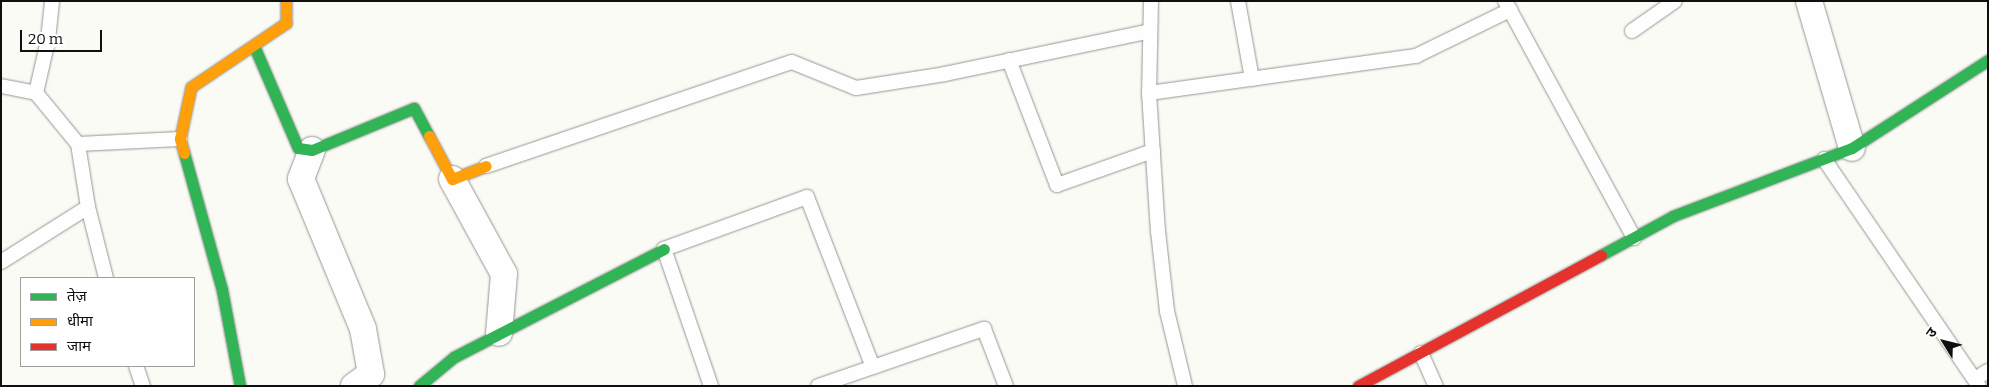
<!DOCTYPE html>
<html>
<head>
<meta charset="utf-8">
<style>
	body { margin:0 }
	#map { position:relative; width:1989px; height:387px; overflow:hidden; background:#fbfbf6; font-family:Bitter,"Noto Sans Devanagari",serif }
	div>[style] { position:absolute }
	.roads { filter:drop-shadow(0 0 1px #959593) drop-shadow(0 0 1px #959593) }
	.lane>* { height:14px; margin:-7px; padding:0 7px; transform-origin:7px; border-radius:7px; background:#fefefe }
	.street>* { height:26px; margin:-13px; padding:0 13px; transform-origin:13px; border-radius:13px; background:#fefefe }
	.fast>* { height:11px; margin:-5.5px; padding:0 5.5px; transform-origin:5.5px; border-radius:5.5px; background:#30b455 }
	.slow>* { height:11px; margin:-5.5px; padding:0 5.5px; transform-origin:5.5px; border-radius:5.5px; background:#ff9f0a }
	.jam>* { height:11px; margin:-5.5px; padding:0 5.5px; transform-origin:5.5px; border-radius:5.5px; background:#e5322d }
	span { translate:-50% -50%; white-space:nowrap; text-align:center; line-height:1.15; -webkit-text-stroke:5px #fff; paint-order:stroke }
	.frame { position:absolute; inset:0; border:2px solid #0f0f0f; pointer-events:none }
	.legend { position:absolute; left:20px; top:277px; width:175px; height:90px; box-sizing:border-box; background:#fff; border:1px solid #9f9f9f; margin:0; padding:6px 9px; list-style:none; font-size:15px; color:#0f0f0f }
	.legend li { display:flex; align-items:center; gap:10px; height:25px }
	.legend b { width:25px; border:1px solid #9f9f9f }
	.north { position:absolute; left:1919px; top:317px; width:50px; height:50px; -webkit-text-stroke:4px #fff; paint-order:stroke; rotate:306deg; font-size:14px; font-weight:700; line-height:20px; text-align:center; color:#0f0f0f }
	.north::after { content:''; display:block; margin:auto; width:18px; height:22px; background:#0f0f0f; clip-path:polygon(50% 0,100% 100%,50% 72%,0 100%) }
	.scale { position:absolute; left:20px; top:30px; width:82px; height:22px; box-sizing:border-box; border:2px solid #0f0f0f; border-top:0; padding-left:6px; font-size:15px; line-height:18px; white-space:nowrap; color:#0f0f0f; -webkit-text-stroke:4px #fff; paint-order:stroke }
</style>
</head>
<body>
<div id="map">
	<div class="roads">
		<div class="lane">
			<i style="left:1151px;top:1px;width:92px;rotate:91.2deg"></i>
			<i style="left:1149px;top:93px;width:138px;rotate:86.3deg"></i>
			<i style="left:1158px;top:231px;width:81px;rotate:83.6deg"></i>
			<i style="left:1167px;top:311px;width:77px;rotate:76.5deg"></i>
			<i style="left:1238px;top:1px;width:79px;rotate:79.8deg"></i>
			<i style="left:1505px;top:1px;width:270px;rotate:61.4deg"></i>
			<i style="left:1632px;top:31px;width:52px;rotate:-34.9deg"></i>
			<i style="left:1009px;top:60px;width:134px;rotate:69deg"></i>
			<i style="left:1057px;top:185px;width:102px;rotate:-19.5deg"></i>
			<i style="left:1px;top:86px;width:36px;rotate:11deg"></i>
			<i style="left:36px;top:93px;width:66px;rotate:50.5deg"></i>
			<i style="left:78px;top:144px;width:102px;rotate:-2.8deg"></i>
			<i style="left:36px;top:93px;width:54px;rotate:-77.2deg"></i>
			<i style="left:48px;top:40px;width:39px;rotate:-84deg"></i>
			<i style="left:1149px;top:93px;width:270px;rotate:-7.9deg"></i>
			<i style="left:1416px;top:56px;width:105px;rotate:-26.1deg"></i>
			<i style="left:78px;top:144px;width:64px;rotate:81deg"></i>
			<i style="left:88px;top:207px;width:73px;rotate:75.8deg"></i>
			<i style="left:1824px;top:159px;width:275px;rotate:55.7deg"></i>
			<i style="left:486px;top:166px;width:323px;rotate:-18.8deg"></i>
			<i style="left:792px;top:62px;width:69px;rotate:22.1deg"></i>
			<i style="left:856px;top:88px;width:90px;rotate:-8.9deg"></i>
			<i style="left:945px;top:74px;width:209px;rotate:-11.8deg"></i>
			<i style="left:1px;top:262px;width:103px;rotate:-32.3deg"></i>
			<i style="left:1421px;top:353px;width:36px;rotate:66deg"></i>
			<i style="left:136px;top:366px;width:21px;rotate:71deg"></i>
			<i style="left:1975px;top:379px;width:15px;rotate:-32deg"></i>
			<i style="left:711px;top:386px;width:145px;rotate:-108.9deg"></i>
			<i style="left:664px;top:249px;width:152px;rotate:-20deg"></i>
			<i style="left:807px;top:197px;width:182px;rotate:68.8deg"></i>
			<i style="left:818px;top:386px;width:176px;rotate:-19deg"></i>
			<i style="left:984px;top:329px;width:61px;rotate:68.9deg"></i>
		</div>
		<div class="street">
			<i style="left:1809px;top:1px;width:153px;rotate:73.7deg"></i>
			<i style="left:312px;top:150px;width:31px;rotate:111deg"></i>
			<i style="left:301px;top:179px;width:162px;rotate:67.5deg"></i>
			<i style="left:363px;top:329px;width:46px;rotate:79.9deg"></i>
			<i style="left:371px;top:374px;width:21px;rotate:145deg"></i>
			<i style="left:452px;top:179px;width:108px;rotate:61.3deg"></i>
			<i style="left:504px;top:274px;width:59px;rotate:94.8deg"></i>
		</div>
		<div class="fast">
			<i style="left:254px;top:46px;width:111px;rotate:66.7deg"></i>
			<i style="left:298px;top:148px;width:14px;rotate:8deg"></i>
			<i style="left:312px;top:150px;width:110px;rotate:-22.4deg"></i>
			<i style="left:414px;top:108px;width:32px;rotate:62deg"></i>
			<i style="left:184px;top:153px;width:142px;rotate:74.5deg"></i>
			<i style="left:222px;top:290px;width:98px;rotate:79.4deg"></i>
			<i style="left:1601px;top:255px;width:82px;rotate:-28.4deg"></i>
			<i style="left:1673px;top:216px;width:191px;rotate:-20.8deg"></i>
			<i style="left:1852px;top:148px;width:162px;rotate:-32.9deg"></i>
			<i style="left:419px;top:386px;width:45px;rotate:-39.6deg"></i>
			<i style="left:454px;top:357px;width:236px;rotate:-27.2deg"></i>
		</div>
		<div class="slow">
			<i style="left:429px;top:136px;width:49px;rotate:61.9deg"></i>
			<i style="left:452px;top:179px;width:36px;rotate:-21deg"></i>
			<i style="left:184px;top:153px;width:15px;rotate:-106deg"></i>
			<i style="left:180px;top:139px;width:53px;rotate:-78.1deg"></i>
			<i style="left:191px;top:87px;width:115px;rotate:-34deg"></i>
			<i style="left:286px;top:23px;width:22px;rotate:-90deg"></i>
		</div>
		<div class="jam">
			<i style="left:1358px;top:386px;width:276px;rotate:-28.3deg"></i>
		</div>
	</div>
	<div class="frame"></div>
	<ul class="legend">
	<li><b style="height:6px;background:#30b455"></b>तेज़</li>
	<li><b style="height:6px;background:#ff9f0a"></b>धीमा</li>
	<li><b style="height:6px;background:#e5322d"></b>जाम</li>
	</ul>
	<div class="north">उ</div>
	<div class="scale">20 m</div>
</div>
</body>
</html>
